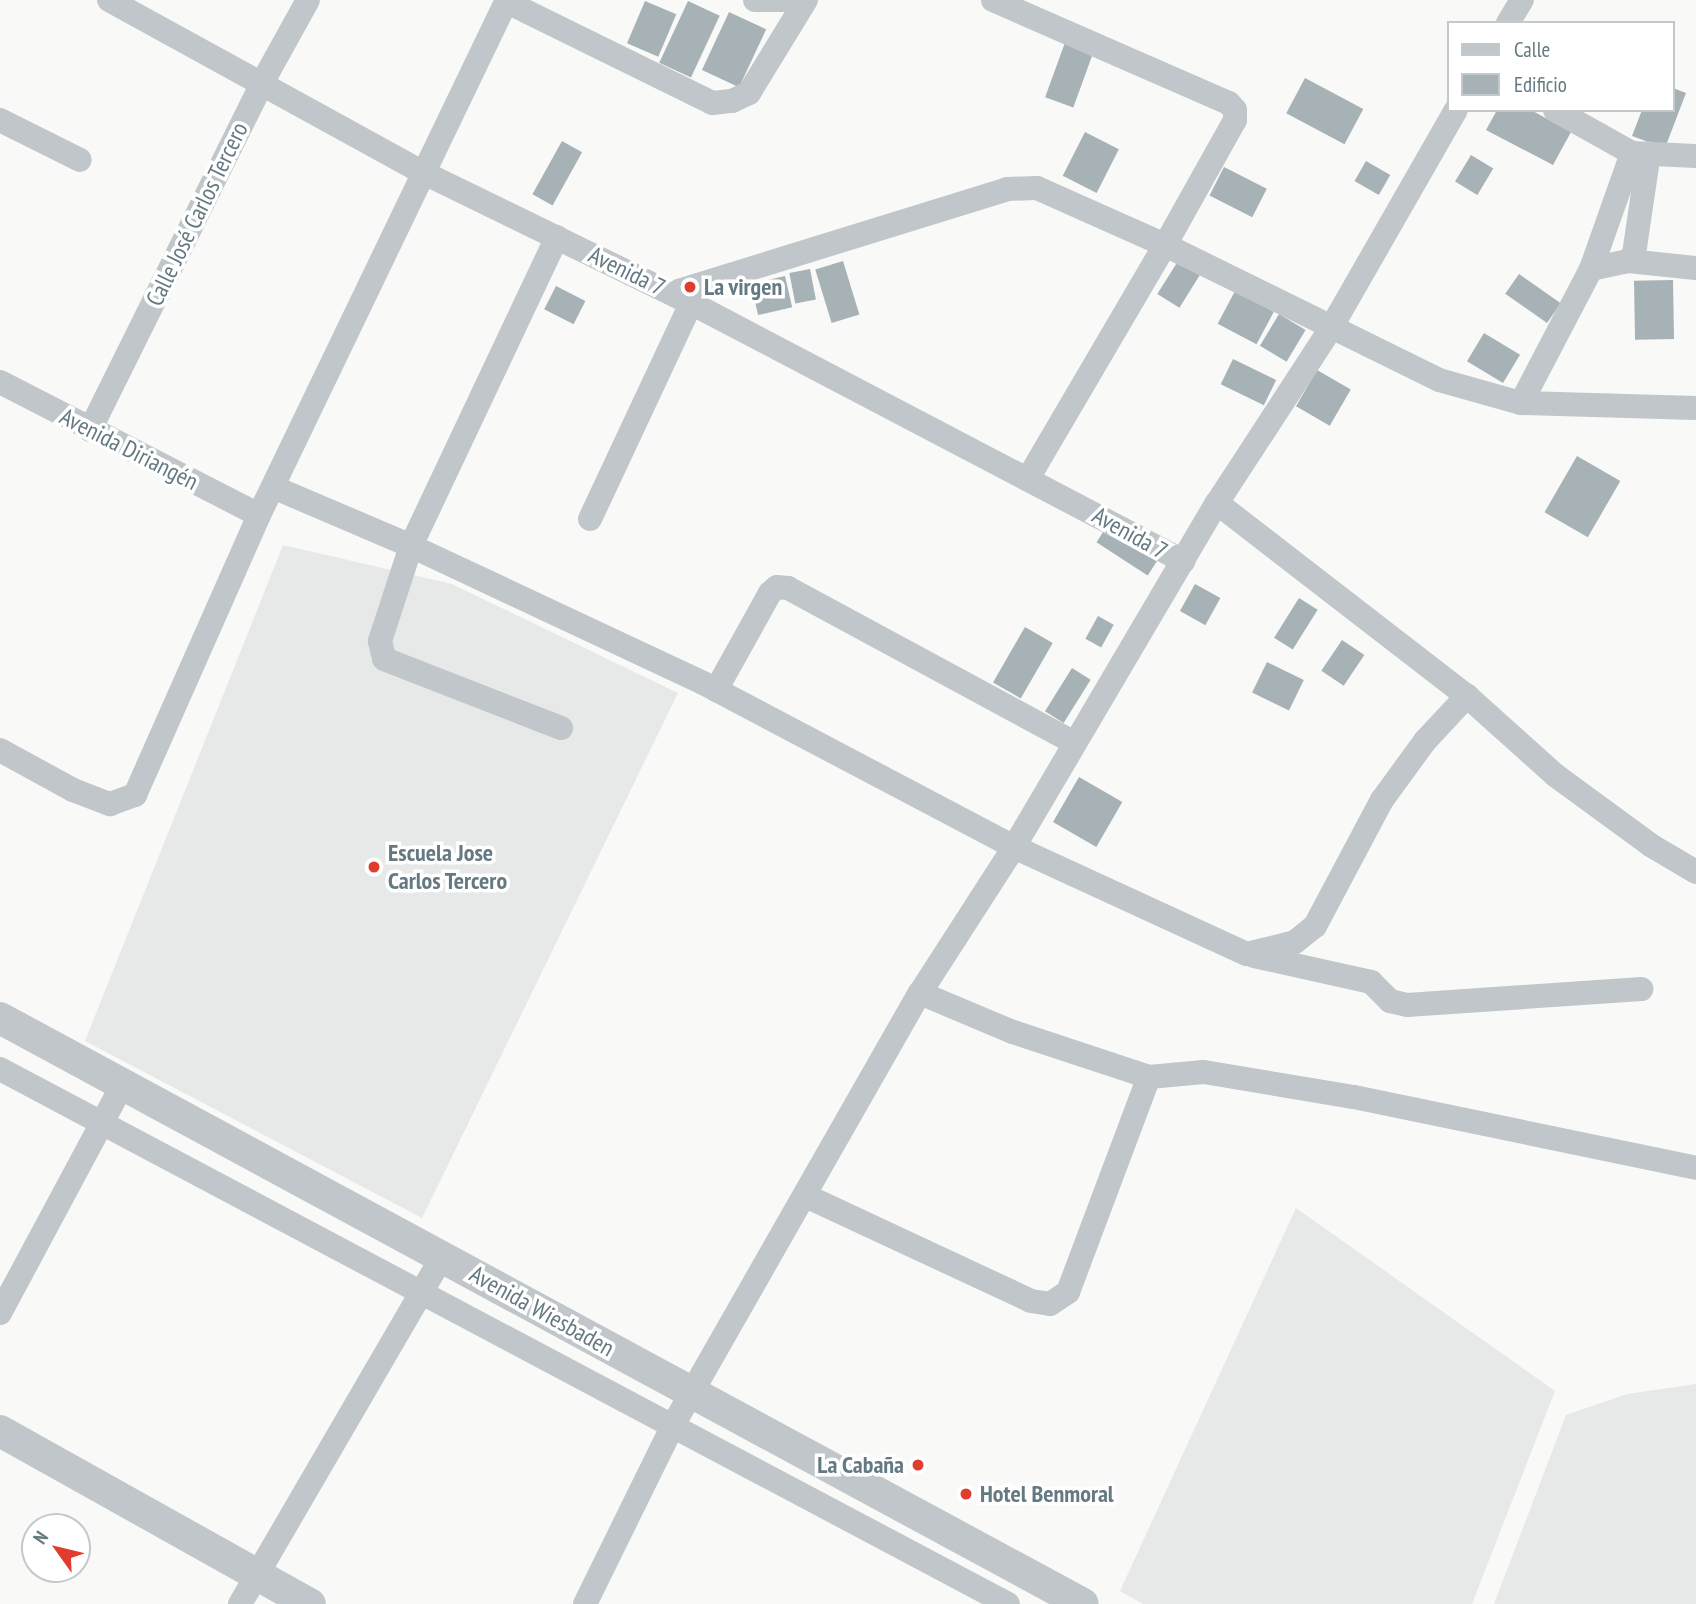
<!DOCTYPE html>
<html>
<head>
<meta charset="utf-8">
<style>
	body { margin:0 }
	#map { position:relative; width:1696px; height:1604px; overflow:hidden; background:#f9f9f7; font-family:"PT Sans Narrow",sans-serif }
	div>[style] { position:absolute }
	.built>* { inset:0; background:#e7e9e8 }
	.building>* { inset:0; background:#a7b2b6; transform-origin:0 0 }
	.minor>* { height:24px; margin:-12px; padding:0 12px; transform-origin:12px; border-radius:12px; background:#c0c6c9 }
	.tertiary>* { height:32px; margin:-16px; padding:0 16px; transform-origin:16px; border-radius:16px; background:#c0c6c9 }
	.dots>* { width:19px; height:19px; translate:-50% -50%; box-sizing:border-box; border:4px solid #fff; border-radius:50% }
	span { translate:-50% -50%; white-space:nowrap; text-align:center; line-height:1.15; -webkit-text-stroke:7px #fff; paint-order:stroke }
	.street-label { font-size:24px; color:#647981 }
	.poi-label { font-size:24px; color:#647981; font-weight:700 }
	.left { translate:0 -50%; text-align:left }
	.right { translate:-100% -50%; text-align:right }
	.legend { position:absolute; left:1447px; top:21px; width:228px; height:91px; box-sizing:border-box; background:#fff; border:2px solid #c1c9cd; margin:0; padding:9px 12px; list-style:none; font-size:21px; color:#647981 }
	.legend li { display:flex; align-items:center; gap:14px; height:35px }
	.legend b { width:35px; border:2px solid #c1c9cd }
	.north { position:absolute; left:21px; top:1513px; width:70px; height:70px; box-sizing:border-box; background:#fff; border:2px solid #c1c9cd; border-radius:50%; rotate:304deg; font-size:19px; font-weight:700; line-height:28px; text-align:center; color:#647981 }
	.north::after { content:''; display:block; margin:auto; width:24px; height:32px; background:#e13d2f; clip-path:polygon(50% 0,100% 100%,50% 72%,0 100%) }
</style>
</head>
<body>
<div id="map">
	<div class="built">
		<i style="clip-path:polygon(283px 545px,452px 584px,678px 693px,422px 1218px,85px 1041px)"></i>
		<i style="clip-path:polygon(1296px 1208px,1555px 1391px,1472px 1604px,1143px 1604px,1120px 1591px)"></i>
		<i style="clip-path:polygon(1696px 1384px,1696px 1604px,1494px 1604px,1566px 1415px,1627px 1394px)"></i>
	</div>
	<div class="building">
		<i style="left:645px;top:1px;width:34px;height:46px;rotate:23deg"></i>
		<i style="left:688px;top:1px;width:35px;height:68px;rotate:25deg"></i>
		<i style="left:729px;top:12px;width:41px;height:64px;rotate:25deg"></i>
		<i style="left:1067px;top:37px;width:30px;height:64px;rotate:20deg"></i>
		<i style="left:1305px;top:78px;width:66px;height:40px;rotate:28deg"></i>
		<i style="clip-path:polygon(1673px 88px,1686px 93px,1665px 148px,1632px 136px,1642px 110px,1673px 110px)"></i>
		<i style="clip-path:polygon(1497px 110px,1531px 110px,1571px 132px,1553px 165px,1486px 130px)"></i>
		<i style="left:1085px;top:132px;width:38px;height:49px;rotate:27deg"></i>
		<i style="left:562px;top:141px;width:23px;height:61px;rotate:29deg"></i>
		<i style="left:1471px;top:155px;width:26px;height:31px;rotate:31deg"></i>
		<i style="left:1366px;top:161px;width:28px;height:23px;rotate:30deg"></i>
		<i style="left:1224px;top:167px;width:48px;height:32px;rotate:27deg"></i>
		<i style="left:843px;top:261px;width:56px;height:29px;rotate:73deg"></i>
		<i style="left:1178px;top:261px;width:26px;height:39px;rotate:32deg"></i>
		<i style="left:810px;top:269px;width:31px;height:21px;rotate:79deg"></i>
		<i style="left:1519px;top:274px;width:51px;height:24px;rotate:35deg"></i>
		<i style="left:785px;top:276px;width:32px;height:35px;rotate:77deg"></i>
		<i style="left:1673px;top:280px;width:59px;height:39px;rotate:89deg"></i>
		<i style="left:556px;top:286px;width:33px;height:26px;rotate:27deg"></i>
		<i style="left:1235px;top:291px;width:44px;height:37px;rotate:28deg"></i>
		<i style="left:1279px;top:314px;width:31px;height:37px;rotate:31deg"></i>
		<i style="left:1484px;top:333px;width:42px;height:33px;rotate:31deg"></i>
		<i style="left:1233px;top:359px;width:48px;height:28px;rotate:26deg"></i>
		<i style="left:1317px;top:370px;width:39px;height:42px;rotate:30deg"></i>
		<i style="left:1577px;top:456px;width:50px;height:65px;rotate:30deg"></i>
		<i style="left:1109px;top:523px;width:61px;height:23px;rotate:33deg"></i>
		<i style="left:1195px;top:584px;width:29px;height:31px;rotate:29deg"></i>
		<i style="left:1299px;top:598px;width:22px;height:47px;rotate:32deg"></i>
		<i style="left:1098px;top:616px;width:18px;height:26px;rotate:29deg"></i>
		<i style="left:1025px;top:627px;width:32px;height:64px;rotate:30deg"></i>
		<i style="left:1342px;top:640px;width:27px;height:37px;rotate:34deg"></i>
		<i style="left:1267px;top:662px;width:41px;height:34px;rotate:26deg"></i>
		<i style="left:1072px;top:668px;width:22px;height:51px;rotate:32deg"></i>
		<i style="left:1079px;top:777px;width:50px;height:52px;rotate:30deg"></i>
	</div>
	<div class="minor">
		<i style="left:109px;top:0;width:359px;rotate:28.8deg"></i>
		<i style="left:424px;top:173px;width:297px;rotate:26deg"></i>
		<i style="left:691px;top:303px;width:556px;rotate:27.67deg"></i>
		<i style="left:755px;top:0;width:38px"></i>
		<i style="left:993px;top:0;width:257px;rotate:23.6deg"></i>
		<i style="left:1229px;top:103px;width:9px;rotate:49deg"></i>
		<i style="left:1235px;top:110px;width:10px;rotate:90deg"></i>
		<i style="left:1235px;top:120px;width:143px;rotate:119.2deg"></i>
		<i style="left:1165px;top:245px;width:269px;rotate:120.4deg"></i>
		<i style="left:507px;top:2px;width:229px;rotate:26.2deg"></i>
		<i style="left:712px;top:103px;width:20px;rotate:-6deg"></i>
		<i style="left:732px;top:101px;width:19px;rotate:-25deg"></i>
		<i style="left:749px;top:93px;width:109px;rotate:-58.5deg"></i>
		<i style="left:1508px;top:23px;width:27px;rotate:-59deg"></i>
		<i style="left:1555px;top:110px;width:88px;rotate:29.2deg"></i>
		<i style="left:1632px;top:153px;width:64px;rotate:2.7deg"></i>
		<i style="left:0;top:120px;width:89px;rotate:26.6deg"></i>
		<i style="left:557px;top:237px;width:342px;rotate:115.3deg"></i>
		<i style="left:411px;top:546px;width:100px;rotate:108.1deg"></i>
		<i style="left:380px;top:641px;width:18px;rotate:77deg"></i>
		<i style="left:384px;top:659px;width:190px;rotate:21.3deg"></i>
		<i style="left:1628px;top:261px;width:68px;rotate:5.9deg"></i>
		<i style="left:1591px;top:269px;width:38px;rotate:-12deg"></i>
		<i style="left:1628px;top:261px;width:9px;rotate:-49deg"></i>
		<i style="left:1634px;top:254px;width:102px;rotate:-81.6deg"></i>
		<i style="left:672px;top:293px;width:351px;rotate:-17.2deg"></i>
		<i style="left:1007px;top:189px;width:30px;rotate:-2deg"></i>
		<i style="left:1037px;top:188px;width:140px;rotate:24deg"></i>
		<i style="left:1165px;top:245px;width:305px;rotate:26.2deg"></i>
		<i style="left:1439px;top:380px;width:85px;rotate:15.7deg"></i>
		<i style="left:1521px;top:403px;width:175px;rotate:1.6deg"></i>
		<i style="left:0;top:382px;width:291px;rotate:27.2deg"></i>
		<i style="left:1521px;top:403px;width:151px;rotate:-62.4deg"></i>
		<i style="left:1591px;top:269px;width:123px;rotate:-70.5deg"></i>
		<i style="left:90px;top:430px;width:385px;rotate:-63.6deg"></i>
		<i style="left:261px;top:85px;width:97px;rotate:-61.1deg"></i>
		<i style="left:273px;top:487px;width:150px;rotate:23.1deg"></i>
		<i style="left:411px;top:546px;width:323px;rotate:25.1deg"></i>
		<i style="left:703px;top:683px;width:352px;rotate:27.8deg"></i>
		<i style="left:1014px;top:847px;width:256px;rotate:24.7deg"></i>
		<i style="left:1247px;top:954px;width:49px;rotate:-14deg"></i>
		<i style="left:1295px;top:942px;width:26px;rotate:-39deg"></i>
		<i style="left:1315px;top:926px;width:143px;rotate:-62deg"></i>
		<i style="left:1382px;top:800px;width:73px;rotate:-53.9deg"></i>
		<i style="left:1425px;top:741px;width:62px;rotate:-47deg"></i>
		<i style="left:1217px;top:503px;width:316px;rotate:37.7deg"></i>
		<i style="left:1467px;top:696px;width:118px;rotate:41.9deg"></i>
		<i style="left:1555px;top:775px;width:120px;rotate:36.2deg"></i>
		<i style="left:1652px;top:846px;width:51px;rotate:30.6deg"></i>
		<i style="left:590px;top:519px;width:238px;rotate:-64.9deg"></i>
		<i style="left:716px;top:690px;width:111px;rotate:-60.9deg"></i>
		<i style="left:770px;top:593px;width:9px;rotate:-41deg"></i>
		<i style="left:777px;top:587px;width:11px;rotate:5deg"></i>
		<i style="left:788px;top:588px;width:326px;rotate:28.4deg"></i>
		<i style="left:0;top:750px;width:83px;rotate:28.7deg"></i>
		<i style="left:73px;top:790px;width:40px;rotate:21deg"></i>
		<i style="left:110px;top:804px;width:27px;rotate:-20deg"></i>
		<i style="left:135px;top:795px;width:306px;rotate:-66.1deg"></i>
		<i style="left:259px;top:515px;width:572px;rotate:-64.29deg"></i>
		<i style="left:1254px;top:956px;width:120px;rotate:12.5deg"></i>
		<i style="left:1371px;top:982px;width:27px;rotate:45deg"></i>
		<i style="left:1390px;top:1001px;width:17px;rotate:13deg"></i>
		<i style="left:1407px;top:1005px;width:235px;rotate:-3.9deg"></i>
		<i style="left:920px;top:993px;width:101px;rotate:22.8deg"></i>
		<i style="left:1013px;top:1032px;width:143px;rotate:18.3deg"></i>
		<i style="left:1149px;top:1077px;width:55px;rotate:-5.2deg"></i>
		<i style="left:1204px;top:1072px;width:152px;rotate:9.5deg"></i>
		<i style="left:1354px;top:1097px;width:349px;rotate:11.7deg"></i>
		<i style="left:0;top:1069px;width:1141px;rotate:27.96deg"></i>
		<i style="left:806px;top:1196px;width:248px;rotate:25deg"></i>
		<i style="left:1031px;top:1301px;width:19px;rotate:9deg"></i>
		<i style="left:1050px;top:1304px;width:22px;rotate:-34deg"></i>
		<i style="left:1068px;top:1292px;width:230px;rotate:-69.4deg"></i>
		<i style="left:0;top:1313px;width:260px;rotate:-61.8deg"></i>
		<i style="left:240px;top:1604px;width:404px;rotate:-59.8deg"></i>
		<i style="left:585px;top:1604px;width:197px;rotate:-63.8deg"></i>
		<i style="left:672px;top:1427px;width:500px;rotate:-60.3deg"></i>
		<i style="left:920px;top:993px;width:174px;rotate:-57.2deg"></i>
		<i style="left:1014px;top:847px;width:399px;rotate:-59.5deg"></i>
		<i style="left:1217px;top:503px;width:209px;rotate:-56.9deg"></i>
		<i style="left:1331px;top:328px;width:251px;rotate:-60.2deg"></i>
	</div>
	<div class="tertiary">
		<i style="left:0;top:1018px;width:1231px;rotate:28.42deg"></i>
		<i style="left:0;top:1431px;width:355px;rotate:29.2deg"></i>
	</div>
	<div class="dots">
		<i style="left:690px;top:287px;background:#e13d2f"></i>
		<i style="left:374px;top:867px;background:#e13d2f"></i>
		<i style="left:918px;top:1465px;background:#e13d2f"></i>
		<i style="left:966px;top:1494px;background:#e13d2f"></i>
	</div>
	<div class="street-label">
		<span style="left:197px;top:214px;rotate:-64deg">Calle José Carlos Tercero</span>
		<span style="left:627px;top:271px;rotate:26deg">Avenida 7</span>
		<span style="left:129px;top:449px;rotate:27deg">Avenida Diriangén</span>
		<span style="left:1130px;top:533px;rotate:29deg">Avenida 7</span>
		<span style="left:542px;top:1311px;rotate:29deg">Avenida Wiesbaden</span>
	</div>
	<div class="poi-label">
		<span class="left" style="left:704px;top:287px">La virgen</span>
		<span class="left" style="left:388px;top:867px">Escuela Jose<br>Carlos Tercero</span>
		<span class="right" style="left:904px;top:1465px">La Cabaña</span>
		<span class="left" style="left:980px;top:1494px">Hotel Benmoral</span>
	</div>
	<ul class="legend">
	<li><b style="height:9px;background:#c0c6c9"></b>Calle</li>
	<li><b style="height:19px;background:#a7b2b6"></b>Edificio</li>
	</ul>
	<div class="north">N</div>
</div>
</body>
</html>
